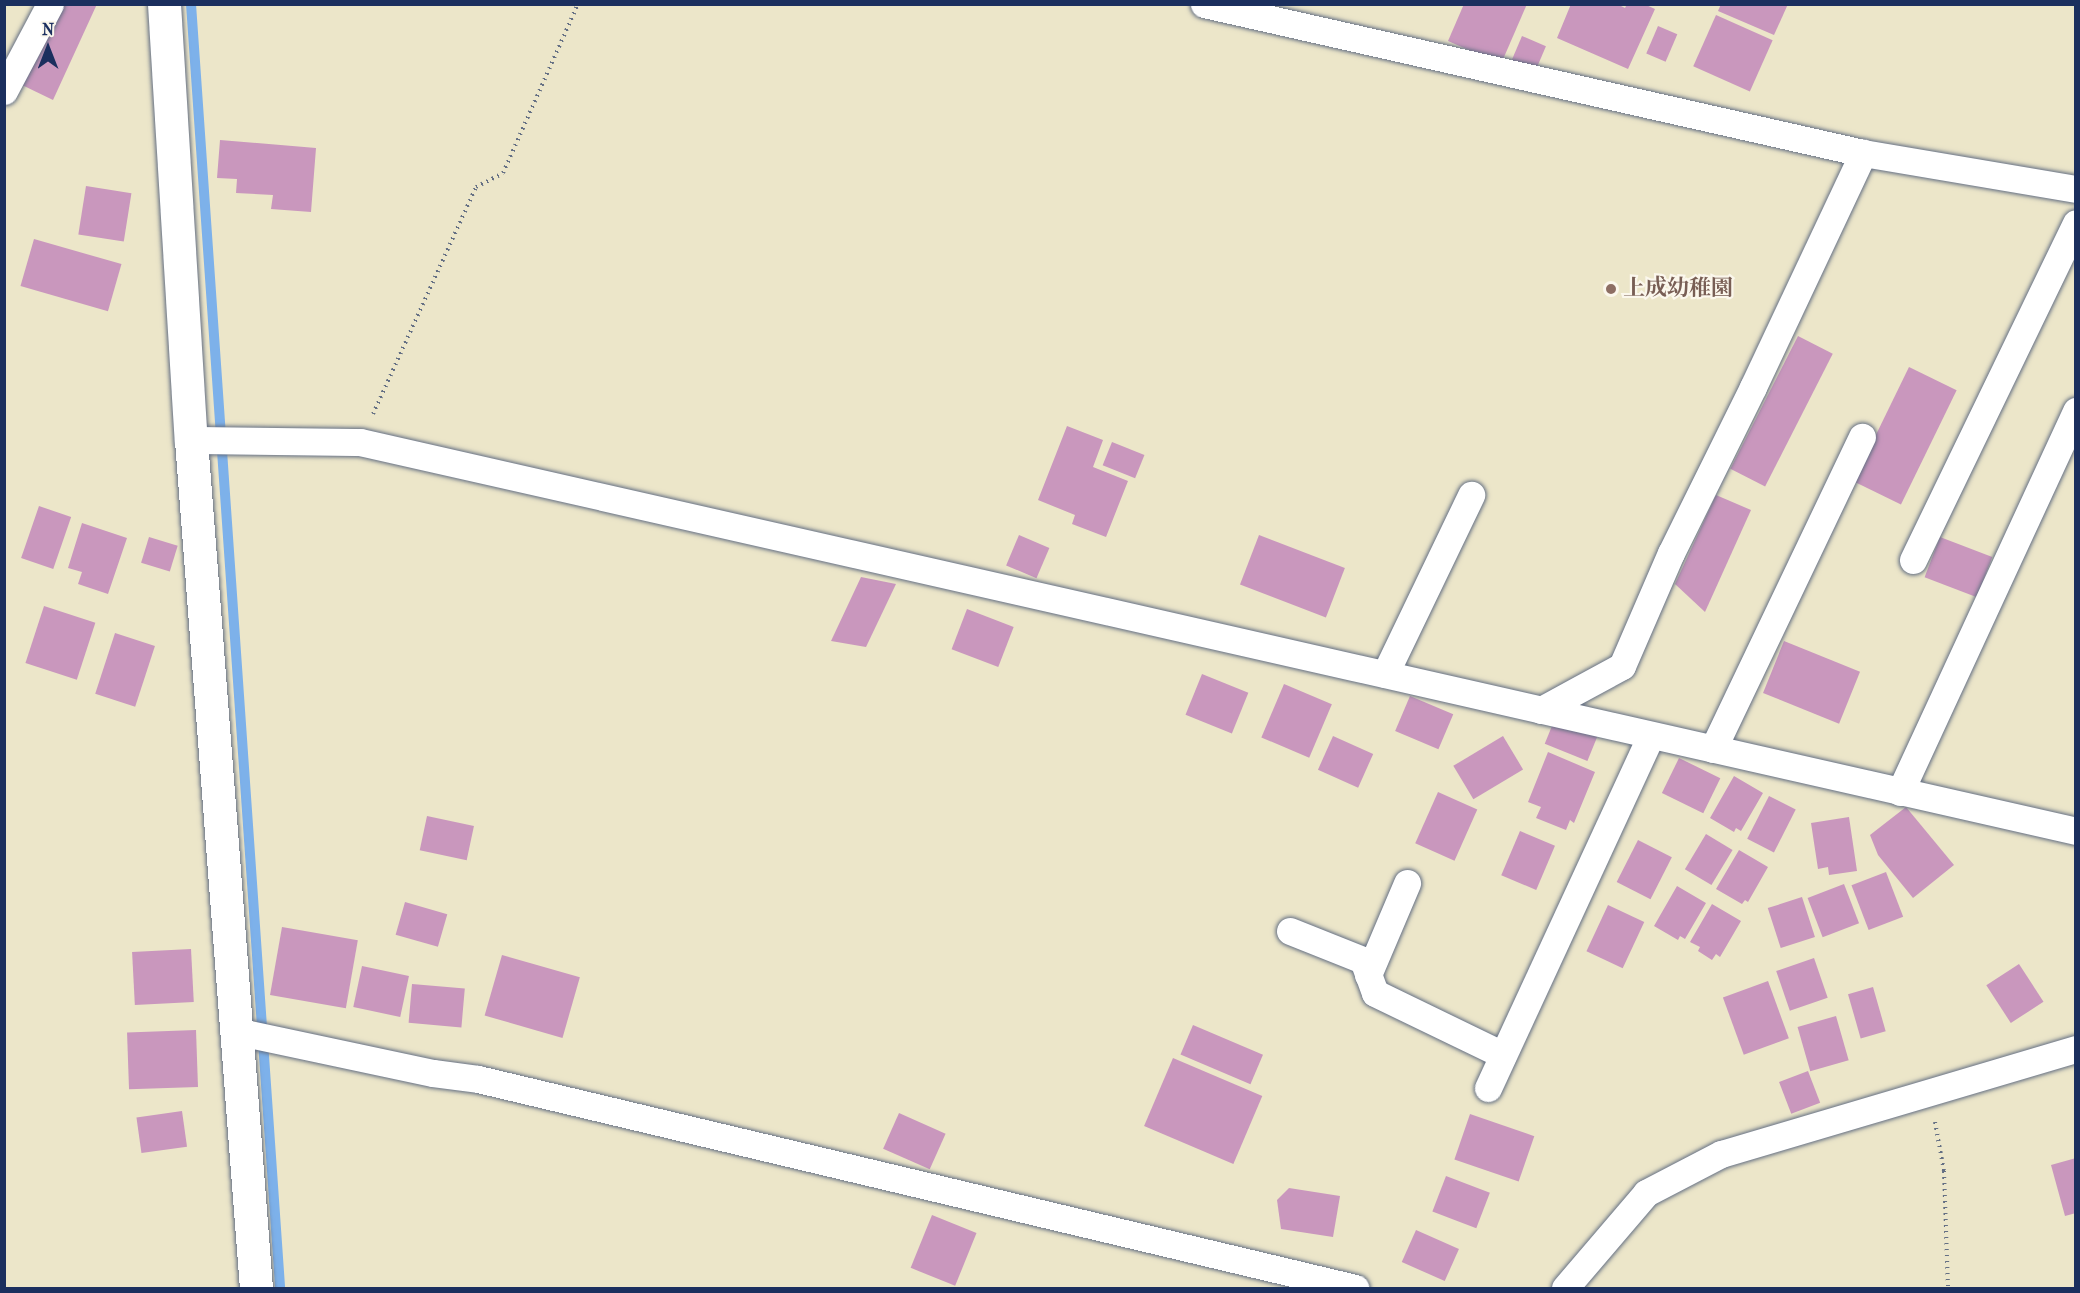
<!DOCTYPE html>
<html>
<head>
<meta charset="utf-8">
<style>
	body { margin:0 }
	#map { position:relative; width:2080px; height:1293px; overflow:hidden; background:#ece6c9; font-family:"IM FELL French Canon","Noto Serif JP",serif }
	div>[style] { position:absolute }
	.stream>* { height:10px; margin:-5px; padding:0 5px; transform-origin:5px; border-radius:5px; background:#7db1ea }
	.building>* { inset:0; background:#c997bd; transform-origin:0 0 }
	.path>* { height:4px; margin-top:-2px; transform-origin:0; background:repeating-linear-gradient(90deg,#646f83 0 1.5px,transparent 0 6px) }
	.roads { filter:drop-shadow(0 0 2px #646f83) drop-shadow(0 0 2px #646f83) }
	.minor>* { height:27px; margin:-13.5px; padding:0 13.5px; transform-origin:13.5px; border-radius:13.5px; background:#fff }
	.tertiary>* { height:33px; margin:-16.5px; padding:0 16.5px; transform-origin:16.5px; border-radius:16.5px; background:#fff }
	.dots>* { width:16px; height:16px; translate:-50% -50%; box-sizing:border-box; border:3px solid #fbf7ec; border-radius:50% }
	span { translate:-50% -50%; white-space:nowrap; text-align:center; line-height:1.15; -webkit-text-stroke:4.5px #fbf7ec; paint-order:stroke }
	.education-label { font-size:22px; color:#785e54; font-weight:700 }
	.left { translate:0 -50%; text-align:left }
	.frame { position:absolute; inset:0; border:6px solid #1b2f5e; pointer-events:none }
	.north { position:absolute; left:18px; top:18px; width:60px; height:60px; -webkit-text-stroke:4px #fbf7ec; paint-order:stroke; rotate:0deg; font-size:16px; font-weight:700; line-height:24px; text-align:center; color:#1b2f5e }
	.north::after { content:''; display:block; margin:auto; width:21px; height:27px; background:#1b2f5e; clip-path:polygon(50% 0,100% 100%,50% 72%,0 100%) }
</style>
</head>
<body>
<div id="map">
	<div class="stream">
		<i style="left:191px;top:4px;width:1287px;rotate:86.03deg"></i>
	</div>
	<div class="building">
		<i style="clip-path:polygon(60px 4px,97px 4px,53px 100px,22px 85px)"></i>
		<i style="clip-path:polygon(1464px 4px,1527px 4px,1501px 64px,1448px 41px)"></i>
		<i style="clip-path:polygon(1571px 4px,1617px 4px,1625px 8px,1627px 4px,1644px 4px,1655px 9px,1628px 69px,1557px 38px)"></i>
		<i style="clip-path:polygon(1721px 4px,1788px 4px,1774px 35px,1718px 11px)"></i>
		<i style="left:1716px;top:15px;width:62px;height:56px;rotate:24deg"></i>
		<i style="left:1658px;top:26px;width:21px;height:30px;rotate:23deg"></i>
		<i style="left:1522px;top:36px;width:26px;height:31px;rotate:23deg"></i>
		<i style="clip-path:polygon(220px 140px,316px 148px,311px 212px,271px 209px,273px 195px,236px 193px,237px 179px,217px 178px)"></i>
		<i style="left:86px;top:186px;width:46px;height:49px;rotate:9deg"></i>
		<i style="left:34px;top:239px;width:91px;height:49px;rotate:16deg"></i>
		<i style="left:1798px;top:336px;width:39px;height:149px;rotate:27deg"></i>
		<i style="left:1909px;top:367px;width:53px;height:127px;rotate:26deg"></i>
		<i style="clip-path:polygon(1067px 426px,1103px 440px,1093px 467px,1128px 481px,1106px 537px,1072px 524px,1075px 515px,1038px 500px)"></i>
		<i style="left:1112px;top:442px;width:35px;height:25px;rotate:22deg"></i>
		<i style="clip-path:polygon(1716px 495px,1751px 510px,1705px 612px,1675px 584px)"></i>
		<i style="left:39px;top:506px;width:34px;height:55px;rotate:19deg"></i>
		<i style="clip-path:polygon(82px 523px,127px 538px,108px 594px,78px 584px,82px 572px,68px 568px)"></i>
		<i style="left:1019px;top:535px;width:33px;height:33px;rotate:23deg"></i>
		<i style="left:1259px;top:535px;width:92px;height:53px;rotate:21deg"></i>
		<i style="left:149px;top:537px;width:30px;height:27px;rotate:17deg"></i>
		<i style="left:1940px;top:537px;width:56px;height:43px;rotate:21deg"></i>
		<i style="clip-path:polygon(861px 577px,896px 584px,866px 647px,831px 641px)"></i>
		<i style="left:44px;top:606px;width:54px;height:60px;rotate:18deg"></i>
		<i style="left:967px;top:609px;width:50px;height:43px;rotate:21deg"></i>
		<i style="left:115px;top:633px;width:42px;height:64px;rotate:18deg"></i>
		<i style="left:1784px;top:641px;width:82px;height:56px;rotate:22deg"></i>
		<i style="left:1202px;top:674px;width:50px;height:44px;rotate:22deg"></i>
		<i style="left:1284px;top:684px;width:52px;height:58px;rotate:23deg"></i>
		<i style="left:1410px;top:696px;width:47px;height:38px;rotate:23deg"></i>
		<i style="left:1556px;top:716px;width:46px;height:30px;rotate:22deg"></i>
		<i style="left:1333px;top:736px;width:44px;height:37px;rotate:24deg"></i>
		<i style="left:1503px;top:736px;width:39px;height:58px;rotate:59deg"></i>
		<i style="clip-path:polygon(1548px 752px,1595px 772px,1574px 823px,1570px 820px,1566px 830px,1536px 818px,1541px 807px,1528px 802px)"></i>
		<i style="left:1679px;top:758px;width:46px;height:39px;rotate:26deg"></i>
		<i style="clip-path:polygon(1734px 776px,1763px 793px,1741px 831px,1736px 828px,1734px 832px,1710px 818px)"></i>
		<i style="left:1438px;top:792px;width:43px;height:56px;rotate:24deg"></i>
		<i style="left:1769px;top:796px;width:30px;height:48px;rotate:27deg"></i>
		<i style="clip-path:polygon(1906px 807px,1954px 865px,1913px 898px,1878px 855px,1870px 835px)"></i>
		<i style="left:427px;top:816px;width:48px;height:35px;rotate:12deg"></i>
		<i style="clip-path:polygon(1849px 817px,1857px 871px,1829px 875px,1828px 867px,1818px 869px,1811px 823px)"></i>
		<i style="left:1520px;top:831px;width:38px;height:48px;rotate:23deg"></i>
		<i style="left:1706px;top:834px;width:31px;height:41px;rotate:31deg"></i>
		<i style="left:1638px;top:840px;width:38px;height:47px;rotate:27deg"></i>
		<i style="clip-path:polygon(1739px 850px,1768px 867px,1748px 902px,1745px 900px,1742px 904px,1716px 889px)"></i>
		<i style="left:1886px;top:872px;width:48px;height:37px;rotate:69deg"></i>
		<i style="left:1844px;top:884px;width:42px;height:39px;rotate:69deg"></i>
		<i style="clip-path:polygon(1677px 886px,1706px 903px,1685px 939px,1680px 936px,1678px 940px,1654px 926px)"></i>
		<i style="left:1802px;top:897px;width:42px;height:36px;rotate:72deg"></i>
		<i style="left:405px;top:902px;width:44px;height:34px;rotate:16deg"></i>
		<i style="clip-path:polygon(1712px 904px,1741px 921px,1720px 957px,1716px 954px,1712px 960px,1698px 951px,1700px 947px,1690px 942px)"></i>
		<i style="left:1608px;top:905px;width:40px;height:51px;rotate:25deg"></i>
		<i style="left:282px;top:927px;width:77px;height:69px;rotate:10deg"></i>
		<i style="left:191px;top:949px;width:53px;height:59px;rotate:87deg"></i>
		<i style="left:502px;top:955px;width:81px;height:63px;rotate:16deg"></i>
		<i style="left:1814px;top:958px;width:42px;height:40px;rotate:71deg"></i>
		<i style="left:2019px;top:964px;width:45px;height:39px;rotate:57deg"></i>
		<i style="left:362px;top:966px;width:48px;height:42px;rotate:12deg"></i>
		<i style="left:1768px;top:981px;width:61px;height:48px;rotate:70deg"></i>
		<i style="left:412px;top:984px;width:53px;height:39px;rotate:5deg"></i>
		<i style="left:1873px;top:987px;width:46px;height:26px;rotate:74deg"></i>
		<i style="left:1836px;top:1016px;width:46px;height:40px;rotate:74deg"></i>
		<i style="left:1193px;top:1025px;width:76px;height:32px;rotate:23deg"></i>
		<i style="left:196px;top:1030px;width:57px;height:69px;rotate:88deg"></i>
		<i style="left:1173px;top:1058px;width:97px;height:74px;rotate:23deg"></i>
		<i style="left:1808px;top:1071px;width:34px;height:31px;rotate:69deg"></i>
		<i style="left:182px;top:1111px;width:36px;height:46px;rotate:82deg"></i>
		<i style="left:899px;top:1113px;width:51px;height:39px;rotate:24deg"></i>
		<i style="left:1470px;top:1114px;width:68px;height:48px;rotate:19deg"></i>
		<i style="clip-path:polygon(2076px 1158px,2076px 1213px,2065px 1216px,2051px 1165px)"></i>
		<i style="left:1446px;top:1176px;width:47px;height:38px;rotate:21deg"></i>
		<i style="clip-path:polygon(1289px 1188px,1340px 1196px,1333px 1237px,1281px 1229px,1277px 1200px)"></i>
		<i style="left:932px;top:1215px;width:48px;height:57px;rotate:22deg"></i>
		<i style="left:1416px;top:1230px;width:47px;height:35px;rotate:24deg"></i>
	</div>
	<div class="path">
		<i style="left:373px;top:414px;width:249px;rotate:-65.6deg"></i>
		<i style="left:476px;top:187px;width:30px;rotate:-27deg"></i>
		<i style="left:503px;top:173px;width:185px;rotate:-66.1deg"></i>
		<i style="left:1935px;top:1122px;width:50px;rotate:79.6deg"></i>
		<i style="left:1944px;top:1171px;width:117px;rotate:88deg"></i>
	</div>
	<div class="roads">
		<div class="minor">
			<i style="left:1204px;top:4px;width:676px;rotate:12.74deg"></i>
			<i style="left:1863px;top:153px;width:216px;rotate:9.6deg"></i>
			<i style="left:4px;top:91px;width:98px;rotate:-62.1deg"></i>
			<i style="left:191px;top:440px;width:169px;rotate:0.7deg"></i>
			<i style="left:360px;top:442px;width:1760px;rotate:12.77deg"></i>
			<i style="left:1913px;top:560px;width:374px;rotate:-64.2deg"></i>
			<i style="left:1385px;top:674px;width:199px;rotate:-64.3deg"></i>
			<i style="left:1541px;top:710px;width:92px;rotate:-28.5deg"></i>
			<i style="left:1622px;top:666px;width:123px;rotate:-66.6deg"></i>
			<i style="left:1671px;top:553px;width:185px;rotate:-63.7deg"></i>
			<i style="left:1753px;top:387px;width:259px;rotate:-64.8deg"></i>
			<i style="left:1713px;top:749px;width:346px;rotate:-64.5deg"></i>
			<i style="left:1900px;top:792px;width:420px;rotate:-65.2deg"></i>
			<i style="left:1290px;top:931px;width:79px;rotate:21.7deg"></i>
			<i style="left:1363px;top:960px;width:35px;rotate:70deg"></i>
			<i style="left:1375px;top:993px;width:142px;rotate:25.8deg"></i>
			<i style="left:1368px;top:975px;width:100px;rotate:-67deg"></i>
			<i style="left:235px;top:1031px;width:202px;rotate:12deg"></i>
			<i style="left:433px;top:1073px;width:45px;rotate:7.6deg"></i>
			<i style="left:478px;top:1079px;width:902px;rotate:13.4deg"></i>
			<i style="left:1488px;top:1088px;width:388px;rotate:-65.2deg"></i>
			<i style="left:1565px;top:1288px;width:125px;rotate:-49.5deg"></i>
			<i style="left:1646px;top:1193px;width:85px;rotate:-27.5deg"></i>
			<i style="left:1721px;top:1154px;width:370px;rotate:-16.5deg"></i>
		</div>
		<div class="tertiary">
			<i style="left:164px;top:4px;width:437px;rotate:86.5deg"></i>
			<i style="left:191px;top:440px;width:850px;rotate:85.62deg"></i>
		</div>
	</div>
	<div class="dots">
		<i style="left:1611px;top:289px;background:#8d6e63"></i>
	</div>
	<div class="education-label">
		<span class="left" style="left:1623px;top:289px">上成幼稚園</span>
	</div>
	<div class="frame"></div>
	<div class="north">N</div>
</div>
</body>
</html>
